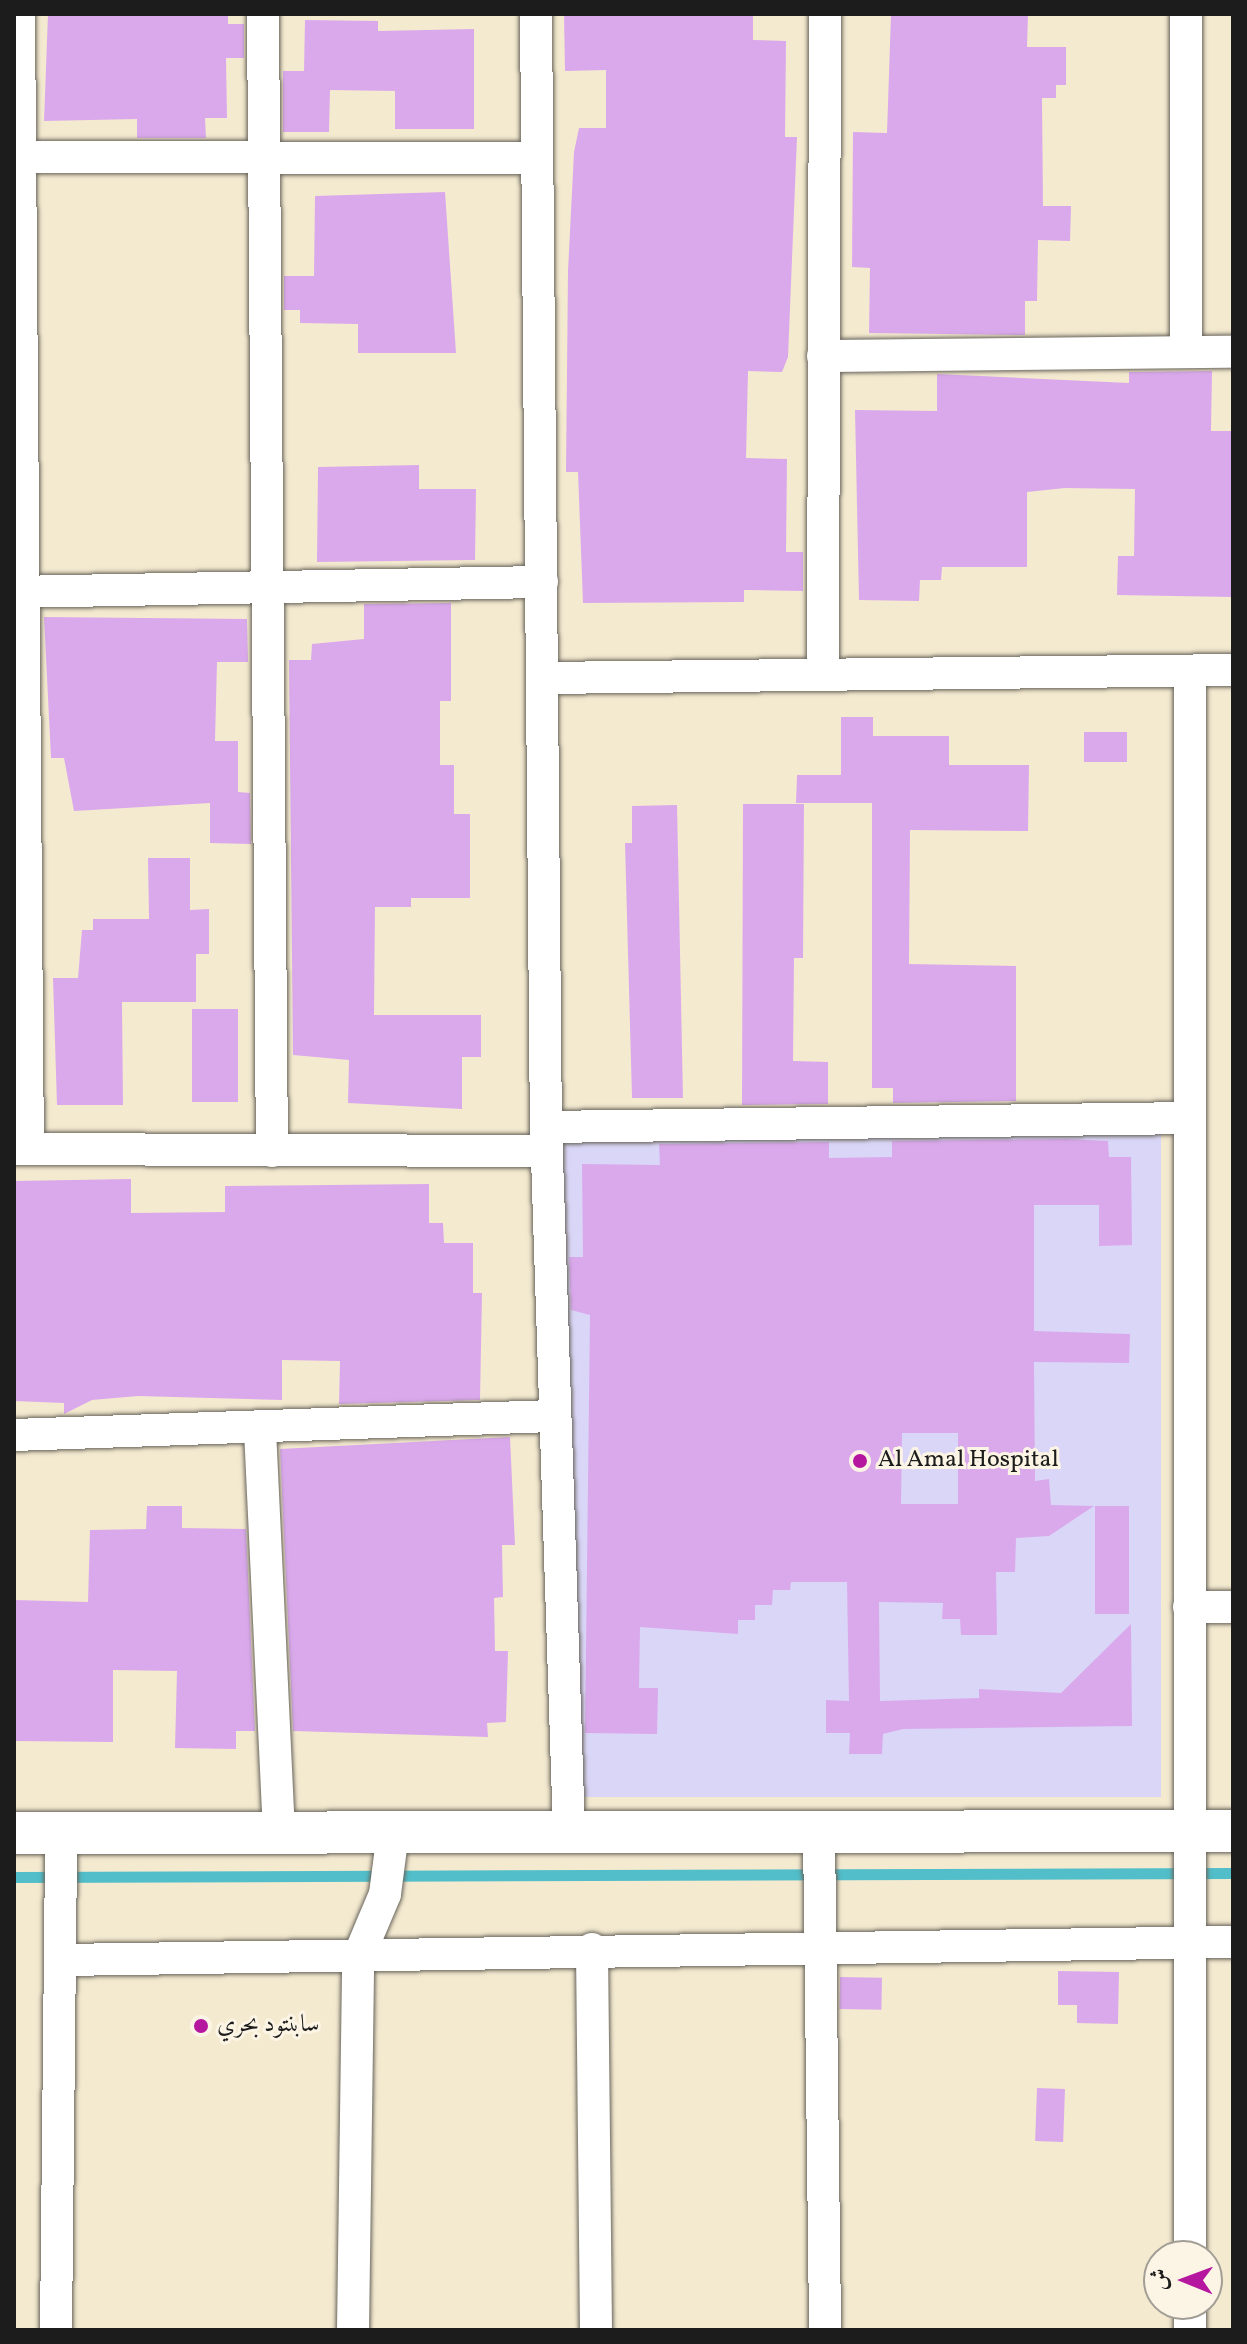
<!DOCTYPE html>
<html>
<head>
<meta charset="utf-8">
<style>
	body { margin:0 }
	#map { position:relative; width:1247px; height:2344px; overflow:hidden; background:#f4ead0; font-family:Vollkorn,Amiri,serif }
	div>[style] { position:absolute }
	.built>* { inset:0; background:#dad6f7; transform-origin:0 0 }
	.stream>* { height:11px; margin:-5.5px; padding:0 5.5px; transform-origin:5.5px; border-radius:5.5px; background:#51bec9 }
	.building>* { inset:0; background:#daa9ec; transform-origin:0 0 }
	.roads { filter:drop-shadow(0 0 2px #68645b) drop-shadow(0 0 2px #68645b) }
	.minor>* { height:32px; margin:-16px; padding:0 16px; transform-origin:16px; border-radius:16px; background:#fff }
	.tertiary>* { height:42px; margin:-21px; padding:0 21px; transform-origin:21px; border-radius:21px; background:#fff }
	.dots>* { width:22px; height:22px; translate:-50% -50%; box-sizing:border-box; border:4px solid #fcf5e5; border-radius:50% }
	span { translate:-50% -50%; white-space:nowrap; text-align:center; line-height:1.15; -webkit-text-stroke:6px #fcf5e5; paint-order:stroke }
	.poi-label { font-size:24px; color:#1c1c1c }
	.left { translate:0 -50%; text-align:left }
	.frame { position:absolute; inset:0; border:16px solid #1c1c1c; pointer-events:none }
	.north { position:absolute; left:1143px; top:2240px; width:80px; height:80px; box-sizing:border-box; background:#fcf5e5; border:2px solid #a29e95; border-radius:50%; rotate:271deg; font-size:22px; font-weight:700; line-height:32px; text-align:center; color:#1c1c1c }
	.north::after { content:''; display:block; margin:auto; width:28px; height:36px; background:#b5179e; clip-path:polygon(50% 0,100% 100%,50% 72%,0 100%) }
</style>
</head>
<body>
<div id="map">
	<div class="built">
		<i style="left:1161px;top:1124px;width:673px;height:598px;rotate:90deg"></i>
	</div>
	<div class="stream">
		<i style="left:14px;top:1877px;width:1219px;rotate:-0.19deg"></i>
	</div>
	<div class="building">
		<i style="clip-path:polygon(48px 14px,228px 14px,228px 24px,244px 24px,244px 58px,226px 58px,227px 118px,205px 118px,206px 138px,137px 138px,137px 119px,44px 121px)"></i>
		<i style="clip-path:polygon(564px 14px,753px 14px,753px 40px,786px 41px,785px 137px,797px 137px,788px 357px,782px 372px,748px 371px,746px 458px,787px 459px,786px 552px,803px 552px,803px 591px,744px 590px,744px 602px,583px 603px,578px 472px,566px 472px,568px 271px,574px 152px,579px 128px,606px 128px,606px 70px,565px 71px)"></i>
		<i style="clip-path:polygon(891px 14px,1028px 14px,1027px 47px,1066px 47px,1066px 85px,1056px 85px,1056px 98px,1042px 98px,1043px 206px,1071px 206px,1070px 241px,1038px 240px,1037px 301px,1025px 301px,1025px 335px,869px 333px,870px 268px,852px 267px,853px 132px,887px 133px)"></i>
		<i style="clip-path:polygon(305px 20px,378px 21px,378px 31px,474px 29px,474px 129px,395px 129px,395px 91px,330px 90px,329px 132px,283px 132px,283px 71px,304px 71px)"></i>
		<i style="clip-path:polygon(445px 192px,456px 353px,358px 353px,358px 324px,300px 323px,300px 310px,284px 310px,284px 276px,314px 276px,315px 196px)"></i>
		<i style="clip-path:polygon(1212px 371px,1211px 431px,1233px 431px,1233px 597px,1117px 595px,1118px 556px,1134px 556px,1135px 489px,1065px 488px,1027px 492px,1027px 567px,942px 567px,941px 580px,920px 580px,919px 601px,859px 600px,855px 410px,937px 411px,937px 374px,1129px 383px,1129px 372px)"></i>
		<i style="clip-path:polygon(419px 465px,419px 489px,476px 489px,475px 560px,317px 562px,318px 467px)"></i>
		<i style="clip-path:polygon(451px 603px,451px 701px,440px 701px,440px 765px,454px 765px,454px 814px,470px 814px,470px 898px,411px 898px,411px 907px,375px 907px,374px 1015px,481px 1015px,481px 1057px,462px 1057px,462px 1109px,348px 1103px,349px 1060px,293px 1055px,289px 660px,311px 660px,312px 644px,364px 639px,364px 604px)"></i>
		<i style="clip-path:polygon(44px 617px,247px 619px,248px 662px,217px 662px,215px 741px,238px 741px,238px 792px,250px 793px,251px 844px,210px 843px,210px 803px,74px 811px,64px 758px,51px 758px)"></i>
		<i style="clip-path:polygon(841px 717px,873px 717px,873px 736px,949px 736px,949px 765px,1029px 765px,1028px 831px,910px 830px,909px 964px,1016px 966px,1016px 1101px,893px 1103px,893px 1088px,872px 1088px,872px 803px,796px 803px,797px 775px,841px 775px)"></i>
		<i style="left:1084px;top:732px;width:43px;height:30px"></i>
		<i style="clip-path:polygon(743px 804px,804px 804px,803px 958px,794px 958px,793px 1061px,828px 1062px,828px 1104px,742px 1105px)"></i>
		<i style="clip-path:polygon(677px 805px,683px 1098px,632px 1098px,625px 843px,632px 843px,632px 806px)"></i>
		<i style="clip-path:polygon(148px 858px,190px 858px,190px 910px,209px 909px,209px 954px,196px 954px,196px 1002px,122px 1002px,123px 1105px,57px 1105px,53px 978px,78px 978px,82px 930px,93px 930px,93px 919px,149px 919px)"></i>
		<i style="left:192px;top:1009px;width:46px;height:93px"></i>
		<i style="clip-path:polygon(evenodd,1066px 1139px,1108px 1141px,1109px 1157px,1131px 1157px,1132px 1245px,1099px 1246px,1099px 1205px,1034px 1205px,1034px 1331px,1130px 1334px,1129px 1363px,1034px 1362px,1035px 1481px,1049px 1479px,1051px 1505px,1094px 1506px,1049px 1536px,1016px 1538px,1015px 1572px,996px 1572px,997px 1635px,961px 1635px,960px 1619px,942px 1619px,943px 1603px,879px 1602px,880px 1701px,979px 1698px,979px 1689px,1061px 1693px,1131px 1624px,1132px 1726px,903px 1729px,883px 1734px,882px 1754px,849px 1754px,850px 1733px,826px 1733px,826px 1700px,849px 1701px,847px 1582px,791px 1582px,790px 1590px,773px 1590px,772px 1605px,755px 1605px,755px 1620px,738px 1620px,738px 1634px,640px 1627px,639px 1688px,658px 1688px,657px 1734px,585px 1733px,590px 1315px,571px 1310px,569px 1257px,583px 1257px,582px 1164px,660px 1165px,659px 1144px,829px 1142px,829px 1158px,892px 1157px,892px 1141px,1066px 1139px,902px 1433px,958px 1433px,958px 1504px,901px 1504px,902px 1433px)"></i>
		<i style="clip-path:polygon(131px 1179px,131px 1213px,225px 1212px,225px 1186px,429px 1184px,429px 1223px,443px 1223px,444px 1243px,473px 1243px,473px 1293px,482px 1293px,480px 1400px,339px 1404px,340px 1361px,282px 1360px,282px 1400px,138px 1396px,92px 1400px,64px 1414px,64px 1403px,14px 1401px,14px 1181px)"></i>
		<i style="clip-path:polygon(510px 1437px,515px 1545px,502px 1545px,503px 1597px,494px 1598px,495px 1651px,508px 1651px,506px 1722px,487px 1723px,488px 1737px,293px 1731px,280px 1449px)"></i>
		<i style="clip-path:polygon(147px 1506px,182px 1506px,182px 1528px,246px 1529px,255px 1731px,236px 1731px,236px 1749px,175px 1748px,177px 1671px,113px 1670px,113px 1742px,14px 1741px,14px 1600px,88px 1602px,90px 1530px,146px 1529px)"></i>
		<i style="left:1095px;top:1506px;width:34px;height:108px"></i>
		<i style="clip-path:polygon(1058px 1971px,1119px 1972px,1118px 2024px,1077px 2023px,1077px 2005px,1058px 2005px)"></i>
		<i style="left:840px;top:1977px;width:42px;height:32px;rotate:1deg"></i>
		<i style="left:1037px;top:2088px;width:28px;height:53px;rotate:2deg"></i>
	</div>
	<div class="roads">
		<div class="minor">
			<i style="left:19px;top:14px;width:1135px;rotate:89.55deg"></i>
			<i style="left:263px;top:14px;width:1137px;rotate:89.55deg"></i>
			<i style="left:536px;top:14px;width:1113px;rotate:89.49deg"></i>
			<i style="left:546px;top:1127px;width:705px;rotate:88.13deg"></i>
			<i style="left:1186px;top:14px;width:335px;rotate:90deg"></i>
			<i style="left:14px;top:157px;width:521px;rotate:0.11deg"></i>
			<i style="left:823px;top:356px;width:410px;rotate:-0.6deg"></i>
			<i style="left:14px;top:592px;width:528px;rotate:-1.09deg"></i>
			<i style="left:823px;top:673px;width:659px;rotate:-89.83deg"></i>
			<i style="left:543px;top:678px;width:690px;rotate:-0.66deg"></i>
			<i style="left:546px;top:1127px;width:644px;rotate:-0.8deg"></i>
			<i style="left:14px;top:1149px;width:532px;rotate:0.22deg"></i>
			<i style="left:260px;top:1430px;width:403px;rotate:87.3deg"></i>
			<i style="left:14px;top:1435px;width:538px;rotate:-2.02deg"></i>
			<i style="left:1189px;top:1607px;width:44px"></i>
			<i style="left:819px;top:1832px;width:498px;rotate:89.3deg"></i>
			<i style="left:592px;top:1949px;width:381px;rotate:89.4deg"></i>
			<i style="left:62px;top:1960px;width:1171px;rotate:-0.88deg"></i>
			<i style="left:1190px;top:2256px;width:1585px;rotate:-90deg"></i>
			<i style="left:56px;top:2330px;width:497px;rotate:-89.4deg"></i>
			<i style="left:353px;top:2330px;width:372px;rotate:-89.2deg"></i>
			<i style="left:358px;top:1958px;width:69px;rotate:-67.1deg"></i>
			<i style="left:385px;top:1894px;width:63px;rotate:-82.6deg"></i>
			<i style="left:1190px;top:2330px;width:26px;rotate:-90deg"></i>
		</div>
		<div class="tertiary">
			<i style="left:14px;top:1833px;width:1219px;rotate:-0.09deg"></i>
		</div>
	</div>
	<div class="dots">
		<i style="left:860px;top:1461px;background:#b5179e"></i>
		<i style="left:201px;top:2026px;background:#b5179e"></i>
	</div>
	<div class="poi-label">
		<span class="left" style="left:878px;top:1461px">Al Amal Hospital</span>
		<span class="left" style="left:217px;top:2026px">سابنتود بحري</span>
	</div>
	<div class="frame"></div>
	<div class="north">ش</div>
</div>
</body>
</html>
